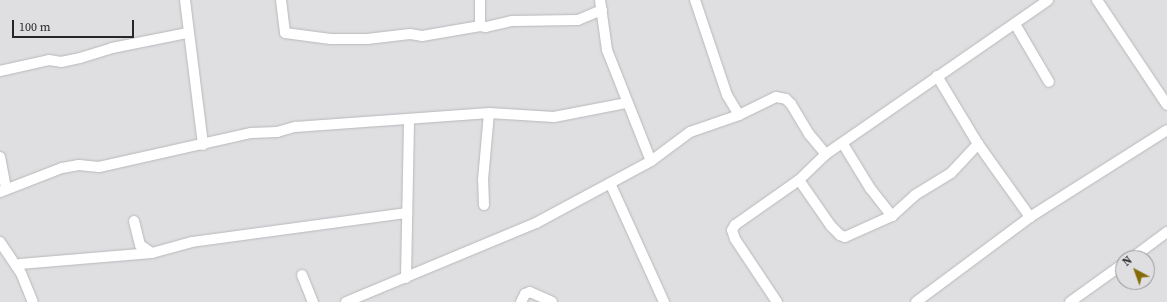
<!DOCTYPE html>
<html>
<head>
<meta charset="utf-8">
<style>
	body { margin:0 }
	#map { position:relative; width:1167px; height:302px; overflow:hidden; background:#dfdfe2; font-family:"Source Serif 4",serif }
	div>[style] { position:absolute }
	.roads { filter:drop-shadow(0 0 1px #b8b8bb) drop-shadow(0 0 1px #b8b8bb) }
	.minor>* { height:10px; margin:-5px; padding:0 5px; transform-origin:5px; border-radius:5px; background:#fff }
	span { translate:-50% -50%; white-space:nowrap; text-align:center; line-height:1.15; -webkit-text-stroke:4px #dfdfe2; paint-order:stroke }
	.north { position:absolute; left:1115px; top:250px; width:40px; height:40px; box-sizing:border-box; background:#dfdfe2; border:1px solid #959598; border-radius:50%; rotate:319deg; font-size:11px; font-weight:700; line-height:16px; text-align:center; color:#272628 }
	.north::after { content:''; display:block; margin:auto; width:14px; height:18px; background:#856c09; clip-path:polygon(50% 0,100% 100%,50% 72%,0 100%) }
	.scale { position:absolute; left:12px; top:20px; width:122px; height:18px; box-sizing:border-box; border:2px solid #272628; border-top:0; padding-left:5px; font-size:12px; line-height:14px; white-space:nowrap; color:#272628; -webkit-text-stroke:3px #dfdfe2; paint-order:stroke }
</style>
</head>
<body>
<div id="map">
	<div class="roads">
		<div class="minor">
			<i style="left:185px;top:0;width:146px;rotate:82.9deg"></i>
			<i style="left:281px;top:0;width:33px;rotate:83deg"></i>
			<i style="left:285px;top:33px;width:46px;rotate:7.4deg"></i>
			<i style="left:331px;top:39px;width:36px"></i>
			<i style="left:367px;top:39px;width:43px;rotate:-6.6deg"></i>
			<i style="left:410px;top:34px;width:12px;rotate:9deg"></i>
			<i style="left:422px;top:36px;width:59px;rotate:-9.8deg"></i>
			<i style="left:480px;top:26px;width:6px;rotate:9deg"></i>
			<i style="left:486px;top:27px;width:27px;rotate:-13deg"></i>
			<i style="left:512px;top:21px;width:66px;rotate:-0.9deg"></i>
			<i style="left:578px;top:20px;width:26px;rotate:-23deg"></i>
			<i style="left:600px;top:0;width:50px;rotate:82deg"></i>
			<i style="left:607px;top:50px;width:119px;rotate:68.4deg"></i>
			<i style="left:695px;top:0;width:100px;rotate:71.4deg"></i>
			<i style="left:727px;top:95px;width:23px;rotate:59deg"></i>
			<i style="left:1097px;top:0;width:126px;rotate:56.3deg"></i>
			<i style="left:1015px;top:24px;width:67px;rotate:59.6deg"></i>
			<i style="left:480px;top:26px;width:26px;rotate:-90deg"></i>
			<i style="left:0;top:71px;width:50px;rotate:-12.7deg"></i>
			<i style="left:49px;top:60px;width:12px;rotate:9deg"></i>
			<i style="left:61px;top:62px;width:19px;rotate:-12deg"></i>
			<i style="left:80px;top:58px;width:34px;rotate:-17deg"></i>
			<i style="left:112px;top:48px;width:76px;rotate:-11.3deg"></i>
			<i style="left:937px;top:76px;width:79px;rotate:58.9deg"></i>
			<i style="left:978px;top:144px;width:90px;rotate:54.5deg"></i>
			<i style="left:843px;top:144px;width:52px;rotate:58.5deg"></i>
			<i style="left:870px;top:188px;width:36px;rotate:52deg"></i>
			<i style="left:0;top:157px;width:31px;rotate:79deg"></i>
			<i style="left:799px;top:180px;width:56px;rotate:55.2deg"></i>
			<i style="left:831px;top:226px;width:13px;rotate:45deg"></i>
			<i style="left:840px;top:235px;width:5px;rotate:22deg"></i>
			<i style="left:845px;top:237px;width:51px;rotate:-24.1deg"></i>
			<i style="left:892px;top:216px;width:31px;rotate:-42deg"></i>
			<i style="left:915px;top:195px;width:42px;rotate:-31.4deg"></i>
			<i style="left:951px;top:173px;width:40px;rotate:-47deg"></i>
			<i style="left:610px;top:183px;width:131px;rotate:65.6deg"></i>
			<i style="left:0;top:192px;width:66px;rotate:-21.2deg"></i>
			<i style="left:62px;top:168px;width:17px;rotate:-10deg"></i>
			<i style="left:79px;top:165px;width:20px;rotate:6deg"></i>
			<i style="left:99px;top:167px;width:156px;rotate:-12.6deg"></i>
			<i style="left:251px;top:133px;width:26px;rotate:-2deg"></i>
			<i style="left:277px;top:132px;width:19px;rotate:-16deg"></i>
			<i style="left:295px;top:127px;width:195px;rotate:-4.1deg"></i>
			<i style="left:489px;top:113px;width:65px;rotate:3.5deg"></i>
			<i style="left:554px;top:117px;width:73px;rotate:-11deg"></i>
			<i style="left:484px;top:205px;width:25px;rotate:-92deg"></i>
			<i style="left:483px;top:180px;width:67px;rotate:-84.9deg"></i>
			<i style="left:134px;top:221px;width:25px;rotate:76deg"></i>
			<i style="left:140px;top:245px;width:14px;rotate:34deg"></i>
			<i style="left:0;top:242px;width:37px;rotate:56deg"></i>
			<i style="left:21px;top:273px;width:31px;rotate:68deg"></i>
			<i style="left:1132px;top:258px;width:44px;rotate:-36.6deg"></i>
			<i style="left:20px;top:264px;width:132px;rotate:-4.8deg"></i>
			<i style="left:152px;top:253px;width:41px;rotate:-15.4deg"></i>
			<i style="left:192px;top:242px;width:216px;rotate:-7.7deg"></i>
			<i style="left:302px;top:275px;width:29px;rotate:68deg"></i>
			<i style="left:406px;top:278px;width:158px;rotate:-88.9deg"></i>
			<i style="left:346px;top:302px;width:206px;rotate:-22.6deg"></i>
			<i style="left:536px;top:223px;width:131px;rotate:-28.3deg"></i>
			<i style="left:651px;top:161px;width:49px;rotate:-36.6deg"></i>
			<i style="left:690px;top:132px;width:52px;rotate:-19.1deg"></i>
			<i style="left:739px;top:115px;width:41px;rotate:-25.9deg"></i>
			<i style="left:776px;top:97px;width:10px;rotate:11deg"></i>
			<i style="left:786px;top:99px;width:7px;rotate:45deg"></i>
			<i style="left:791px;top:104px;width:35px;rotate:59deg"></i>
			<i style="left:809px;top:134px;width:26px;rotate:50deg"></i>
			<i style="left:521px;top:302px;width:9px;rotate:-63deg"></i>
			<i style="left:525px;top:294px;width:5px;rotate:-22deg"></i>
			<i style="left:530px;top:292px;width:24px;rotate:24deg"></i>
			<i style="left:777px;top:302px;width:76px;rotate:-123.7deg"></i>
			<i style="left:735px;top:239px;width:9px;rotate:-108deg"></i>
			<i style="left:732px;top:230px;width:6px;rotate:-59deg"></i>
			<i style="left:735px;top:225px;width:78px;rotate:-35.1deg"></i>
			<i style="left:799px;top:180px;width:37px;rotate:-44deg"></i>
			<i style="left:826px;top:154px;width:270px;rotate:-34.7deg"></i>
			<i style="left:916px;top:302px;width:142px;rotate:-36.7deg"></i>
			<i style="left:1030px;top:217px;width:162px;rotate:-32.4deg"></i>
			<i style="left:1070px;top:302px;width:65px;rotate:-35.6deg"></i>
		</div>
	</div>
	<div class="north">N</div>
	<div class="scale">100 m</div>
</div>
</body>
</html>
